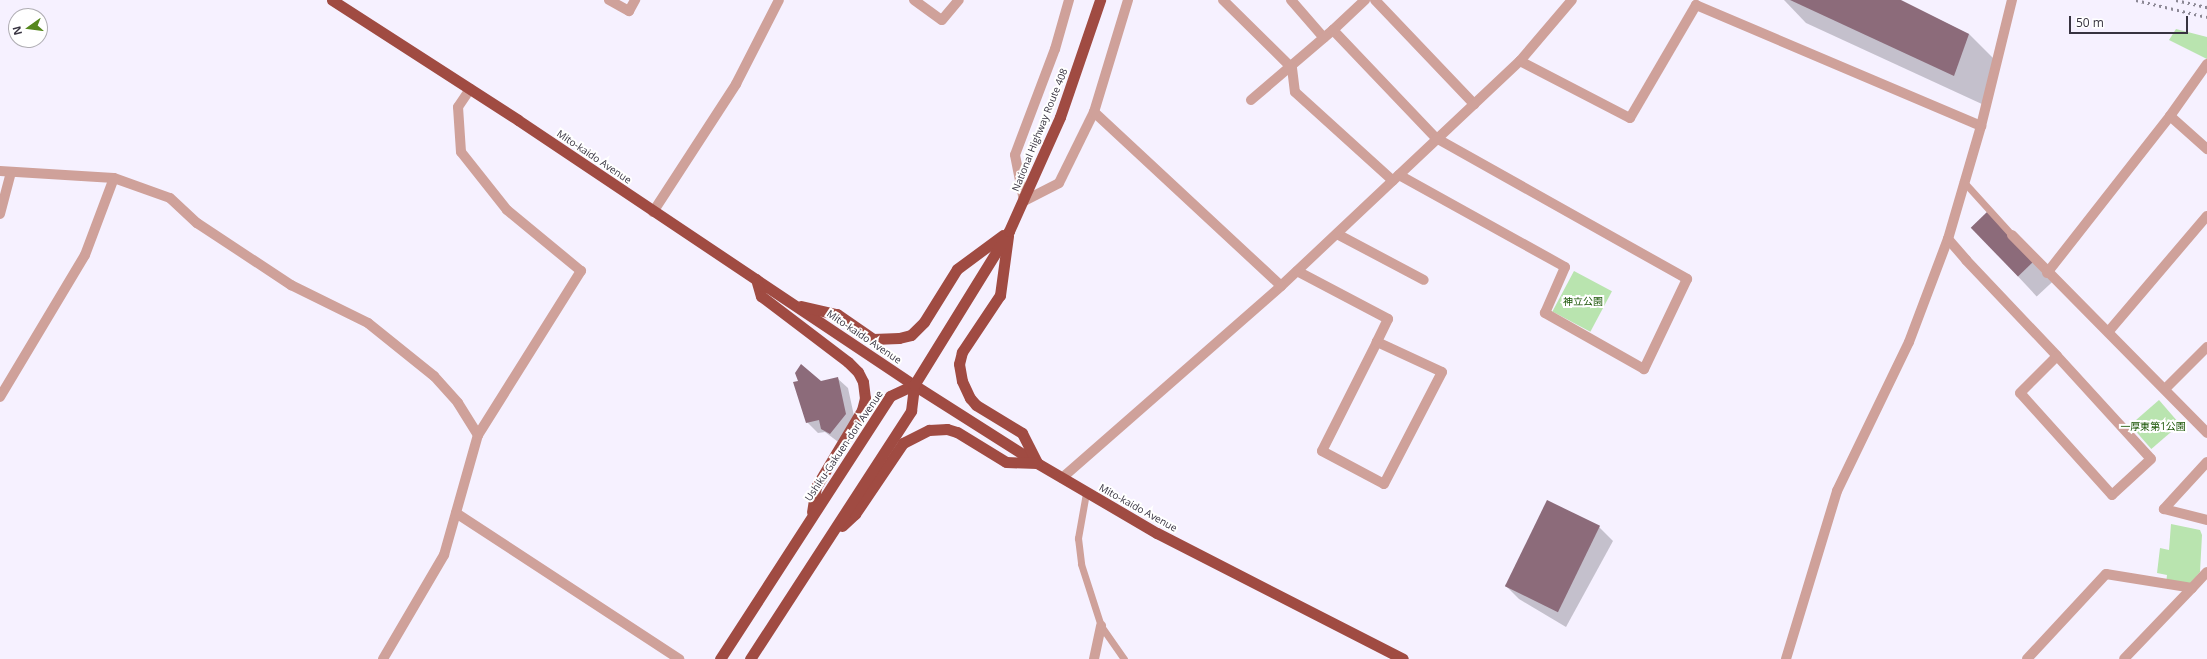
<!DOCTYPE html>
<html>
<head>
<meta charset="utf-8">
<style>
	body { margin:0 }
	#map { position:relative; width:2207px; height:659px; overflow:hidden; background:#f6f1ff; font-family:"Open Sans","Noto Sans JP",sans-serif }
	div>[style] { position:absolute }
	.green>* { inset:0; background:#b9e4af; transform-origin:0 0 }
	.shadow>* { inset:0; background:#0003; transform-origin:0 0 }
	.building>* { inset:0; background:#8c6b7a; transform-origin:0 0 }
	.service>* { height:7px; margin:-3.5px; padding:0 3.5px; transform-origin:3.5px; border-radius:3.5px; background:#cfa19a }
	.minor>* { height:10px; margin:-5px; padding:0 5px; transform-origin:5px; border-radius:5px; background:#cfa19a }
	.tertiary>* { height:10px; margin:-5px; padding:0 5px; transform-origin:5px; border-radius:5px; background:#cfa19a }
	.trunk>* { height:11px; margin:-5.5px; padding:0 5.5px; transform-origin:5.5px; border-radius:5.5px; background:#a04b42 }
	.rail>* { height:3px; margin-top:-1.5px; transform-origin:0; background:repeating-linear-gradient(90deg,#8c8895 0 2px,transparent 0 6px) }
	span { translate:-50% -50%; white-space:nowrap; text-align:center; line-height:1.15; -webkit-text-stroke:4px #fff; paint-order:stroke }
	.street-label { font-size:10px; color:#373340 }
	.park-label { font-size:10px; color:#165200 }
	.north { position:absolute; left:8px; top:8px; width:40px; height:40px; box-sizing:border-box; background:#fff; border:1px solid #afadb3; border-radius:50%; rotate:256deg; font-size:11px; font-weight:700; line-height:16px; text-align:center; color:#373340 }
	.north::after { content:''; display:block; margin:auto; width:14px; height:18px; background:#56881d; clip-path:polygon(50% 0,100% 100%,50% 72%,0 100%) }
	.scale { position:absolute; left:2069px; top:16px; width:119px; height:18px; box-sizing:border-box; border:2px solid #373340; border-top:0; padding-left:5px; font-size:12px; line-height:14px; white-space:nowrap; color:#373340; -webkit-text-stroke:3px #fff; paint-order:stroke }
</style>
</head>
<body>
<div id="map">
	<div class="green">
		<i style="clip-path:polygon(2176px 29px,2207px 37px,2207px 59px,2169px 40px)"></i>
		<i style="left:1574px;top:271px;width:43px;height:46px;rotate:28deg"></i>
		<i style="left:2159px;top:400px;width:32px;height:38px;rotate:49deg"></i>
		<i style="clip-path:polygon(2171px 524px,2200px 530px,2202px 535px,2200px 572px,2189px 585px,2166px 584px,2167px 575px,2157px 573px,2160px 548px,2169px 550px)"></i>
	</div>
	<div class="shadow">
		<i style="clip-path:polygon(1784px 0,1899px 0,1969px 34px,1999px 64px,1984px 105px,1806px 23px)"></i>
		<i style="left:1988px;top:212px;width:95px;height:22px;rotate:47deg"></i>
		<i style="clip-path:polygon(837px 378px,848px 388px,856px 425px,841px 444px,825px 432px,818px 433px,807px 422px,821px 382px)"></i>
		<i style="clip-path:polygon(1599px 527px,1613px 541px,1566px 627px,1519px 599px,1505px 585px)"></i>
	</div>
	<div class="building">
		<i style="clip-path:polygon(1790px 0,1901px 0,1969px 34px,1954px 76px)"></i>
		<i style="left:1988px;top:211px;width:68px;height:24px;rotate:46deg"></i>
		<i style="clip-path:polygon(801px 364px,821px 381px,838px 377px,846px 414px,830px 434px,821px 429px,819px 420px,806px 423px,793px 382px,798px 381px,795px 373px)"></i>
		<i style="left:1547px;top:500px;width:59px;height:96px;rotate:26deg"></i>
	</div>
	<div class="service">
		<i style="left:1963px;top:181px;width:73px;rotate:47.8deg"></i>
		<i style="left:1086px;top:493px;width:46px;rotate:100.1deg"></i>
		<i style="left:1078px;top:538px;width:26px;rotate:83deg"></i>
		<i style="left:1081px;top:564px;width:65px;rotate:72.1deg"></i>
		<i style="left:1101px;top:626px;width:40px;rotate:55.1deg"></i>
	</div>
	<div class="minor">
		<i style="left:609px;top:0;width:23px;rotate:29deg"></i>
		<i style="left:629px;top:11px;width:13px;rotate:-61deg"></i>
		<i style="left:914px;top:0;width:34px;rotate:36deg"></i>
		<i style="left:942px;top:20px;width:26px;rotate:-50deg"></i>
		<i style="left:1069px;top:0;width:51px;rotate:105.9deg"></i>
		<i style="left:1055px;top:49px;width:113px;rotate:110.7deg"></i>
		<i style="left:1015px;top:155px;width:47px;rotate:78.9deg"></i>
		<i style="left:1024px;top:201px;width:39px;rotate:-27deg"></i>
		<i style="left:1059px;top:183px;width:79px;rotate:-63.8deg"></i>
		<i style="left:1094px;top:112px;width:117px;rotate:-73.1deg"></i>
		<i style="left:1223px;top:0;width:97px;rotate:44.6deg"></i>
		<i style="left:1292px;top:68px;width:24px;rotate:83deg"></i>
		<i style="left:1295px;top:92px;width:132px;rotate:42.2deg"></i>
		<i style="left:1291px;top:0;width:50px;rotate:49deg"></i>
		<i style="left:1375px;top:0;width:144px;rotate:46.4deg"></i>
		<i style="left:1333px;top:30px;width:44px;rotate:-43.2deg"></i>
		<i style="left:1520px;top:61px;width:124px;rotate:27.4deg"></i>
		<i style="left:1630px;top:118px;width:131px;rotate:-59.7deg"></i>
		<i style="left:1696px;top:5px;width:310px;rotate:23deg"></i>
		<i style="left:1251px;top:100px;width:108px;rotate:-40.5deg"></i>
		<i style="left:1333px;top:30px;width:149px;rotate:46.4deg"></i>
		<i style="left:1436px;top:138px;width:288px;rotate:29.3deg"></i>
		<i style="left:1687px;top:279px;width:100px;rotate:115.5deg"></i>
		<i style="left:1644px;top:369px;width:114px;rotate:-150.5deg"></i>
		<i style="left:1545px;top:313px;width:50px;rotate:-66.5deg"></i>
		<i style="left:1565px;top:267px;width:190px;rotate:-151deg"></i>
		<i style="left:1094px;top:112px;width:255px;rotate:42.9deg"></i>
		<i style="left:2170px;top:116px;width:50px;rotate:41.7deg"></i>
		<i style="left:0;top:171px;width:114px;rotate:3.5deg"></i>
		<i style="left:114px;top:178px;width:59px;rotate:19.7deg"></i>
		<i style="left:170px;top:198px;width:37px;rotate:43deg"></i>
		<i style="left:197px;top:223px;width:113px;rotate:33.4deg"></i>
		<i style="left:291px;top:285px;width:86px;rotate:26.3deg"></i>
		<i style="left:368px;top:323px;width:85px;rotate:38.8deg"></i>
		<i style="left:434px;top:376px;width:36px;rotate:48deg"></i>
		<i style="left:458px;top:403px;width:38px;rotate:58deg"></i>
		<i style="left:653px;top:212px;width:153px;rotate:-57deg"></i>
		<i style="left:736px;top:84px;width:94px;rotate:-62.9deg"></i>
		<i style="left:0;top:214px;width:43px;rotate:-75.3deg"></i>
		<i style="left:1337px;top:234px;width:98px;rotate:27.9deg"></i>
		<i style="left:2012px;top:235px;width:278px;rotate:45.4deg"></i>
		<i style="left:1948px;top:239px;width:28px;rotate:49deg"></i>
		<i style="left:1966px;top:260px;width:132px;rotate:46.5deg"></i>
		<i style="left:2057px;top:356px;width:139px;rotate:47.6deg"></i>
		<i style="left:2151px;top:459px;width:53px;rotate:137.3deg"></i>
		<i style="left:2112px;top:495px;width:137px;rotate:-132deg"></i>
		<i style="left:2020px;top:393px;width:52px;rotate:-45deg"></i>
		<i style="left:1297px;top:271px;width:103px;rotate:27.8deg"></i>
		<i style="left:1388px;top:319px;width:25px;rotate:116deg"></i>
		<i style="left:1377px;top:342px;width:122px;rotate:116.8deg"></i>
		<i style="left:1322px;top:451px;width:70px;rotate:28deg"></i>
		<i style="left:1384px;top:484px;width:126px;rotate:-62.6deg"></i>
		<i style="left:1442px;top:372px;width:72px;rotate:-155.2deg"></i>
		<i style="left:2047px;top:273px;width:199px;rotate:-51.9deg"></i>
		<i style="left:2170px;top:116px;width:64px;rotate:-54.6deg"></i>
		<i style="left:2109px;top:331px;width:151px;rotate:-49.6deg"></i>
		<i style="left:2166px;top:388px;width:58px;rotate:-45deg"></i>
		<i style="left:0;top:397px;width:165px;rotate:-59.1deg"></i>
		<i style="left:85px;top:255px;width:82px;rotate:-69.4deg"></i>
		<i style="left:2207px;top:462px;width:64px;rotate:132.5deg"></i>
		<i style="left:2164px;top:509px;width:44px;rotate:14.3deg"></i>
		<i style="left:1062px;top:478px;width:291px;rotate:-41.2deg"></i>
		<i style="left:1281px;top:286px;width:328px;rotate:-43.3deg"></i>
		<i style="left:1520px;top:61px;width:80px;rotate:-49.6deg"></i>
		<i style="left:456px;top:513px;width:267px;rotate:33.2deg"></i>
		<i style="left:2192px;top:588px;width:22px;rotate:-47deg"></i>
		<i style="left:383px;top:659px;width:121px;rotate:-59.6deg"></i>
		<i style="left:444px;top:555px;width:125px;rotate:-74.2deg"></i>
		<i style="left:478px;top:435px;width:194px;rotate:-57.9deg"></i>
		<i style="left:581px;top:271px;width:96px;rotate:-140.5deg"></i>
		<i style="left:507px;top:210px;width:74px;rotate:-128.4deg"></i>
		<i style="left:461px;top:152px;width:45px;rotate:-93.8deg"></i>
		<i style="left:458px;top:107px;width:22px;rotate:-56deg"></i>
		<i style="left:1094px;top:659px;width:34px;rotate:-78deg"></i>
		<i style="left:2027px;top:659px;width:116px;rotate:-47.1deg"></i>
		<i style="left:2106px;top:574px;width:87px;rotate:9.2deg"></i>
		<i style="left:2192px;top:588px;width:98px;rotate:133.8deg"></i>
	</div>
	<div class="tertiary">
		<i style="left:1786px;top:659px;width:176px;rotate:-73.1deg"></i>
		<i style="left:1837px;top:491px;width:165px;rotate:-64.2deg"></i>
		<i style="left:1909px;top:342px;width:110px;rotate:-69.3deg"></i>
		<i style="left:1948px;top:239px;width:118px;rotate:-73.7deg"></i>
		<i style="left:1981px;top:126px;width:130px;rotate:-76.2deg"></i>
	</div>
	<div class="trunk">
		<i style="left:332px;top:0;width:221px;rotate:32.8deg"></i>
		<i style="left:518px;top:120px;width:476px;rotate:33.8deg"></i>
		<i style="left:914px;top:385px;width:146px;rotate:32.4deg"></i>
		<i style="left:1037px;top:463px;width:139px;rotate:30.3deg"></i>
		<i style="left:1157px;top:533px;width:276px;rotate:27.1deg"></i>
		<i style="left:1008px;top:236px;width:60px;rotate:97.7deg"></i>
		<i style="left:1000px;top:295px;width:69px;rotate:123.7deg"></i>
		<i style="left:962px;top:352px;width:12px;rotate:104deg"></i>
		<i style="left:959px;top:364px;width:17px;rotate:80deg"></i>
		<i style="left:962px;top:381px;width:19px;rotate:65deg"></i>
		<i style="left:970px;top:398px;width:9px;rotate:49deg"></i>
		<i style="left:976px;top:405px;width:54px;rotate:31.3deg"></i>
		<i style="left:1022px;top:433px;width:33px;rotate:63deg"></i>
		<i style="left:756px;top:279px;width:18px;rotate:74deg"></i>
		<i style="left:761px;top:296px;width:109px;rotate:37.2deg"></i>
		<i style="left:848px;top:362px;width:14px;rotate:45deg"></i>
		<i style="left:858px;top:372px;width:11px;rotate:63deg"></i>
		<i style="left:863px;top:382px;width:16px;rotate:83deg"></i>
		<i style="left:865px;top:398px;width:12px;rotate:104deg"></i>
		<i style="left:862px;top:410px;width:90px;rotate:120.9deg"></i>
		<i style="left:816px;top:487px;width:25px;rotate:99deg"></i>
		<i style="left:801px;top:306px;width:37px;rotate:13deg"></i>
		<i style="left:837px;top:314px;width:44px;rotate:34.8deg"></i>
		<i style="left:873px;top:339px;width:26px;rotate:-2deg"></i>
		<i style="left:899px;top:338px;width:12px;rotate:-14deg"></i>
		<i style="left:911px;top:335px;width:18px;rotate:-45deg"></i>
		<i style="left:924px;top:322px;width:62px;rotate:-58.1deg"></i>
		<i style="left:957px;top:269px;width:57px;rotate:-36.5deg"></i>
		<i style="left:842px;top:526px;width:18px;rotate:-43deg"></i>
		<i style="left:855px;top:514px;width:86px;rotate:-55.9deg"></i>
		<i style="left:903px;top:443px;width:29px;rotate:-27deg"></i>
		<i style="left:929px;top:430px;width:18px;rotate:-3deg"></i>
		<i style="left:947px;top:429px;width:10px;rotate:17deg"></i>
		<i style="left:957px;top:432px;width:57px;rotate:31.5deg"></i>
		<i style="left:1006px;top:462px;width:31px;rotate:2deg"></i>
		<i style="left:720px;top:659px;width:313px;rotate:-57.1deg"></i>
		<i style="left:890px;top:396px;width:26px;rotate:-25deg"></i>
		<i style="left:750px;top:659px;width:296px;rotate:-57deg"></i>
		<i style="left:911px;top:411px;width:26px;rotate:-83deg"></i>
		<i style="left:914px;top:385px;width:181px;rotate:-58.3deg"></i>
		<i style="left:1009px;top:231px;width:125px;rotate:-65.9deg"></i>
		<i style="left:1060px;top:117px;width:124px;rotate:-71.1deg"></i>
	</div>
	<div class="rail">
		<i style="left:2136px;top:0;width:73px;rotate:13.5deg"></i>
		<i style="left:2176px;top:0;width:32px;rotate:13deg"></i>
	</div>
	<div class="street-label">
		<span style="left:1040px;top:130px;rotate:-68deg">National Highway Route 408</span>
		<span style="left:594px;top:157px;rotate:34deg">Mito-kaido Avenue</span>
		<span style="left:864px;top:337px;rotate:34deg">Mito-kaido Avenue</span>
		<span style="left:844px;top:446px;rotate:-56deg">Ushiku-Gakuen-dori Avenue</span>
		<span style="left:1138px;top:508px;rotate:29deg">Mito-kaido Avenue</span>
	</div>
	<div class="park-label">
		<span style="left:1583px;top:302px">神立公園</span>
		<span style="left:2153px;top:427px">一厚東第1公園</span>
	</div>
	<div class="north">N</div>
	<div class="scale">50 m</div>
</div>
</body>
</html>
